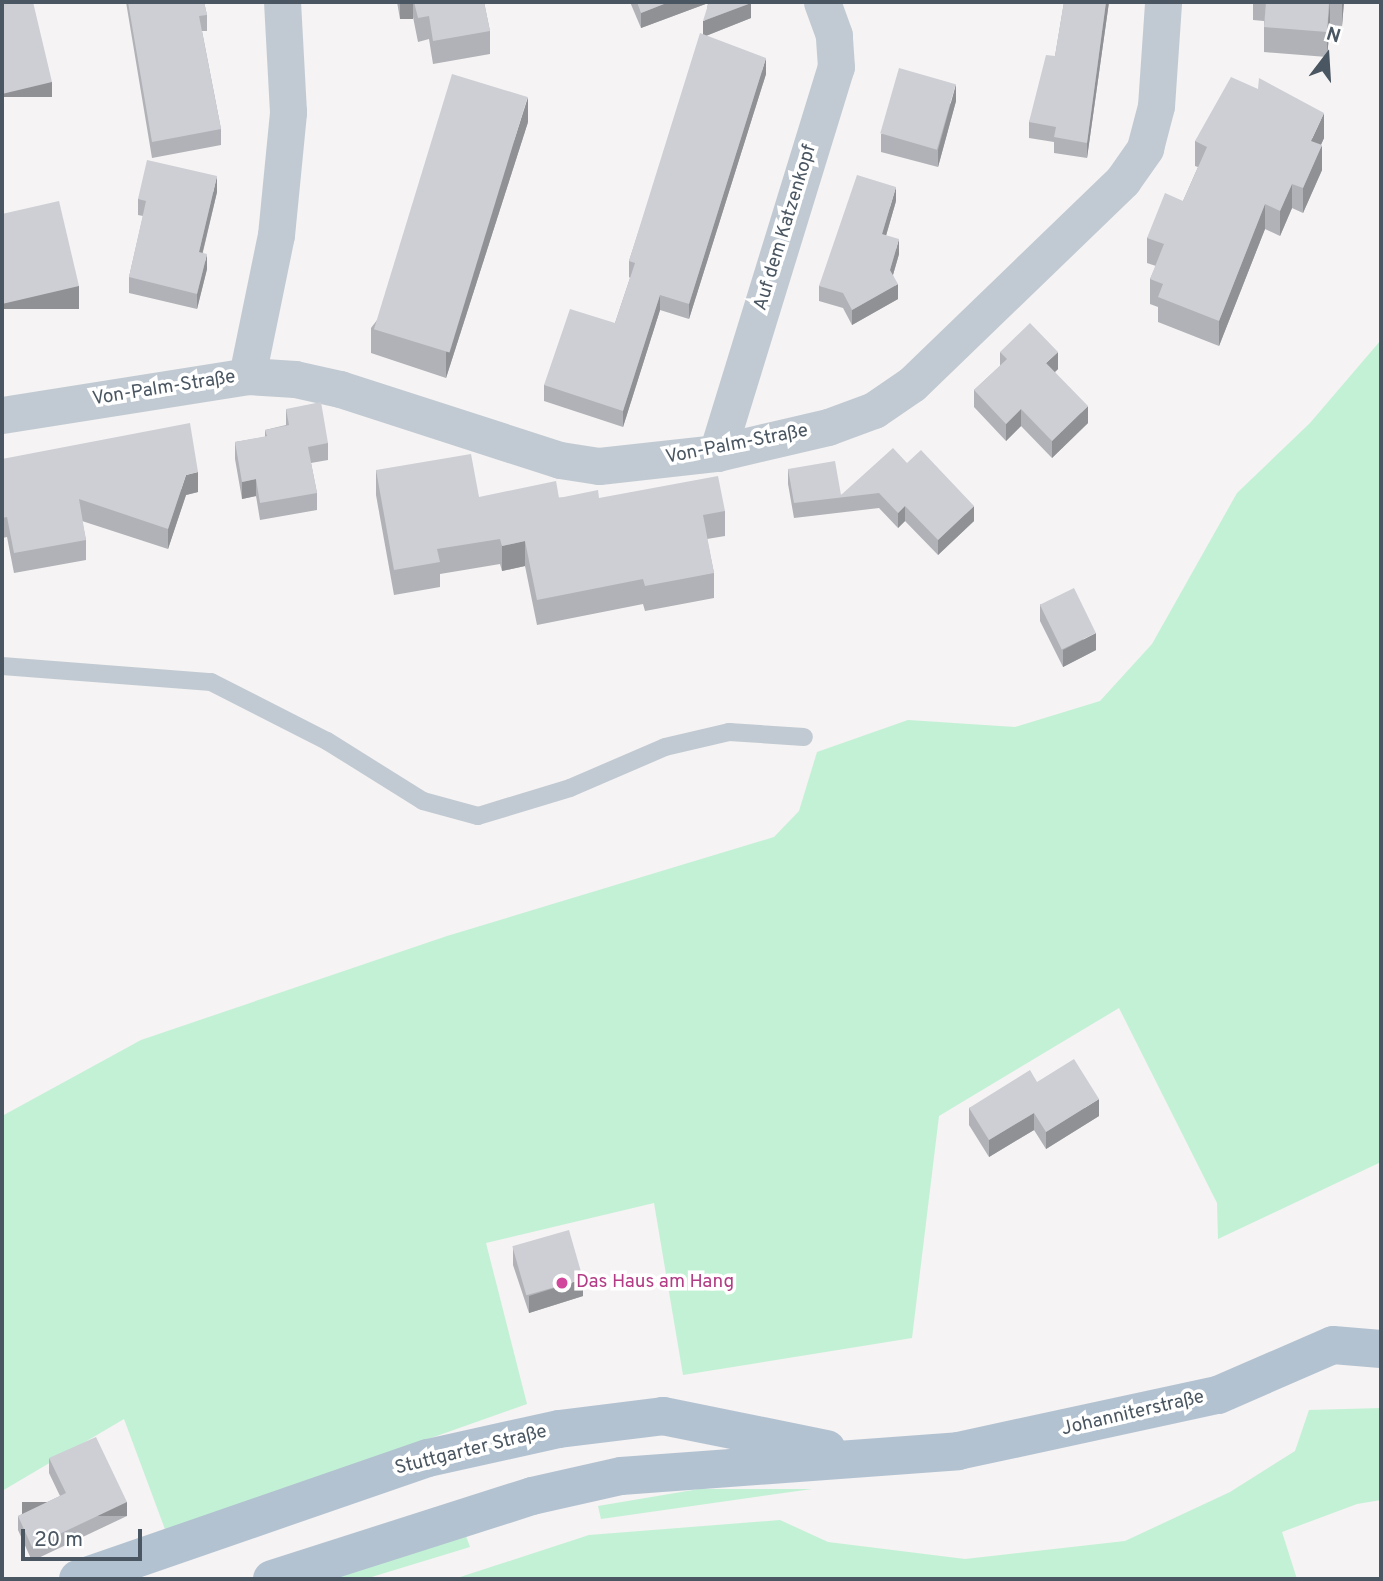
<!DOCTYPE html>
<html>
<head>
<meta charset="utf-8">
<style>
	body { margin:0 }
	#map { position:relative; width:1383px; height:1581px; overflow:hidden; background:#f5f3f3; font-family:Overpass,sans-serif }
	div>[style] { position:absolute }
	.green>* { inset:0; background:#c3f1d5 }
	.lane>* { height:18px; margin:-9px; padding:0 9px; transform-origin:9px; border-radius:9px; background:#c1cad2 }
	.street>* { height:37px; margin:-18.5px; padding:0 18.5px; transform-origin:18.5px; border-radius:18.5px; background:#c1cad2 }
	.primary>* { height:38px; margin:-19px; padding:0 19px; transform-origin:19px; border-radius:19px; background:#b3c2d1 }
	.wall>* { inset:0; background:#b0b2b7 }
	.shaded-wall>* { inset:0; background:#909195; transform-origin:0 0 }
	.building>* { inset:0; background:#cdcfd5; transform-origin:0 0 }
	.dots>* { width:19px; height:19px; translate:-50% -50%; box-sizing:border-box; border:4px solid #fff; border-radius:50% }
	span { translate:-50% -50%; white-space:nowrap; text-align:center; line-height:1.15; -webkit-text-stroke:7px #fff; paint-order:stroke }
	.street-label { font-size:19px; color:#4a5661 }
	.hotel-label { font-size:19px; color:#b23c85 }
	.left { translate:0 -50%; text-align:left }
	.frame { position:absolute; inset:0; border:4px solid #4a5661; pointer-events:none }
	.north { position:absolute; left:1292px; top:21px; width:70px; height:70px; -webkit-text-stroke:5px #fff; paint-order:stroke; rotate:17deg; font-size:19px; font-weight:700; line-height:28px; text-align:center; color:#4a5661 }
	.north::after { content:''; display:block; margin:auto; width:24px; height:32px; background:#4a5661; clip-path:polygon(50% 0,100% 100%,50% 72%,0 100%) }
	.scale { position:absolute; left:21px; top:1529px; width:121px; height:32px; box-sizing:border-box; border:4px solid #4a5661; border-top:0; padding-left:9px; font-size:21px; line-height:24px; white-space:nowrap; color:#4a5661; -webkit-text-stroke:5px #fff; paint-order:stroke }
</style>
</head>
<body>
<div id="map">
	<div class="green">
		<i style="clip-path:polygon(1381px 340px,1381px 1162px,1218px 1239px,1217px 1203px,1119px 1008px,939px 1116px,912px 1338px,683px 1375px,654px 1203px,486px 1243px,527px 1404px,166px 1532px,124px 1419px,2px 1491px,2px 1116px,141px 1040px,447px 936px,774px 837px,799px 811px,817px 752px,908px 720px,1015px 727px,1100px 701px,1152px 644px,1237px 493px,1310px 423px)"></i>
		<i style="clip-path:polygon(1381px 1408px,1381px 1500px,1357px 1504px,1282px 1532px,1297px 1579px,454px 1579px,589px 1535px,780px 1520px,828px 1542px,965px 1559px,1125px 1541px,1230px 1492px,1295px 1451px,1309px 1410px)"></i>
		<i style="clip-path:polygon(699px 1489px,812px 1489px,601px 1519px,598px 1506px)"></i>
		<i style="clip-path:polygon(466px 1536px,470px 1547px,365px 1579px,322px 1579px)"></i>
	</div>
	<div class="lane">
		<i style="left:2px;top:666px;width:210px;rotate:4.4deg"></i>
		<i style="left:211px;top:682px;width:130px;rotate:27deg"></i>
		<i style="left:327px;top:741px;width:113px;rotate:32deg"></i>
		<i style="left:423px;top:801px;width:57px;rotate:15.3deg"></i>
		<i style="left:478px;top:816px;width:96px;rotate:-16.9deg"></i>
		<i style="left:570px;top:788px;width:103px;rotate:-23.3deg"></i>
		<i style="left:665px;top:747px;width:66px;rotate:-13.2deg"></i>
		<i style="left:729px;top:732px;width:75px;rotate:3.8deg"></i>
	</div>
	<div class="street">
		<i style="left:247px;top:376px;width:144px;rotate:-78.4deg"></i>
		<i style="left:276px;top:235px;width:124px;rotate:-84.4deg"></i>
		<i style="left:288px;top:112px;width:110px;rotate:-93.1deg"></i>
		<i style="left:2px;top:415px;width:248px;rotate:-9deg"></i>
		<i style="left:247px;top:376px;width:48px;rotate:3.6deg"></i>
		<i style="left:295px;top:379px;width:46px;rotate:12.5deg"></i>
		<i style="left:340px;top:389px;width:231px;rotate:17.9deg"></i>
		<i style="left:560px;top:460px;width:39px;rotate:9deg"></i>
		<i style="left:599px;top:466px;width:119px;rotate:-6.3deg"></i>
		<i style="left:717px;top:453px;width:114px;rotate:-13.2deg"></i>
		<i style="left:828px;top:427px;width:49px;rotate:-20.3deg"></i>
		<i style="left:874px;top:410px;width:46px;rotate:-34.4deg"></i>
		<i style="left:912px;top:384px;width:293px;rotate:-44deg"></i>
		<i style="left:1123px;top:180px;width:39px;rotate:-55deg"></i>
		<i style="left:1145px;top:148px;width:43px;rotate:-75.3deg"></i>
		<i style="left:1156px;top:106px;width:104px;rotate:-86.1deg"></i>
		<i style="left:717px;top:453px;width:404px;rotate:-72.9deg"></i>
		<i style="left:836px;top:67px;width:32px;rotate:-94deg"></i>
		<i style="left:834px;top:35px;width:35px;rotate:-110deg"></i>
	</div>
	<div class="primary">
		<i style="left:78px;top:1579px;width:370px;rotate:-19.1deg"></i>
		<i style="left:428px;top:1458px;width:134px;rotate:-12.5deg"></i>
		<i style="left:559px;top:1429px;width:105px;rotate:-7.1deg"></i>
		<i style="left:663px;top:1416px;width:167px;rotate:11.4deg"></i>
		<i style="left:272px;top:1579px;width:273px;rotate:-17.7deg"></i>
		<i style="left:532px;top:1496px;width:91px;rotate:-12.7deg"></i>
		<i style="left:621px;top:1476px;width:338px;rotate:-4.2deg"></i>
		<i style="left:958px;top:1451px;width:266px;rotate:-12.2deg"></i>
		<i style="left:1218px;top:1395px;width:125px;rotate:-23.5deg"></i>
		<i style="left:1333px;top:1345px;width:48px;rotate:4.8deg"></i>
	</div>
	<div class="wall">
		<i style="clip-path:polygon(126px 2px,204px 2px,207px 15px,207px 31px,202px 31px,221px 129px,221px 145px,152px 158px)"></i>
		<i style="clip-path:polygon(397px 2px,484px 2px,490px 31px,490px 54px,433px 64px,429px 39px,418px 42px,413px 17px,400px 19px)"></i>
		<i style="clip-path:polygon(630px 2px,751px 2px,751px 18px,706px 36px,766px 74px,689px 319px,660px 310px,623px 427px,544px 401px,544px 385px,615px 323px,630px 278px,629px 277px,629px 261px,703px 34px,708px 3px,641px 28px)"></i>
		<i style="clip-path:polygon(1064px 2px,1109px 2px,1087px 158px,1054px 153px,1054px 142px,1029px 138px,1029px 122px,1055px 56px)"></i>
		<i style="clip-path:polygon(1253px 2px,1344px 2px,1342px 26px,1330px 25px,1327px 57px,1264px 52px,1264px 21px,1253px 20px)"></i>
		<i style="clip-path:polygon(956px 101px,938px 167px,881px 152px,881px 134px)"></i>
		<i style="clip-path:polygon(528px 122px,446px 378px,371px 353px,371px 328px)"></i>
		<i style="clip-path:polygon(1324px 138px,1321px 145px,1322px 170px,1303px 213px,1292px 208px,1280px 236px,1265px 229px,1219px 346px,1158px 322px,1158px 307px,1150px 304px,1150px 279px,1156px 266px,1147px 263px,1147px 238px,1183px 201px,1198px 167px,1195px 166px,1195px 141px)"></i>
		<i style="clip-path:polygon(217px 192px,203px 252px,207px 269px,197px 309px,129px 293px,129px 277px,143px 216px,138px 215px,138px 199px)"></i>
		<i style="clip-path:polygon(896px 201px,886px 236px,899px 254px,893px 275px,898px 299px,852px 325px,843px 308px,819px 301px,819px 286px)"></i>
		<i style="clip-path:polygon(1000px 352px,1058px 369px,1055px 372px,1088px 423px,1052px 458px,1021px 426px,1006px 441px,974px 407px,974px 390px,1000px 366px)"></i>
		<i style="clip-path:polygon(286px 409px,328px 443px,328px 460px,311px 463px,317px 493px,317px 510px,260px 520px,256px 496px,242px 499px,235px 459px,235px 442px,265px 437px,265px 430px,286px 425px)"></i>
		<i style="clip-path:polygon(2px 459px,198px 492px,186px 495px,168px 549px,82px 521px,86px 540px,86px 560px,14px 573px,7px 537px,2px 538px)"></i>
		<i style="clip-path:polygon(907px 463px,974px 521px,938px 555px,905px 521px,898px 528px,879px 508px,794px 518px,788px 484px,788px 469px,841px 495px)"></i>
		<i style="clip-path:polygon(376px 470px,479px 497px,599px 498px,725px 511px,725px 536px,707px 539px,714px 573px,714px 598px,645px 611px,643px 604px,537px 625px,525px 566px,502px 571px,500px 564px,440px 574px,440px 587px,394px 595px,376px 495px)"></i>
		<i style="clip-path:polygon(1040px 604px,1096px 650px,1063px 667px,1040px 621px)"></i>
		<i style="clip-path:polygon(1037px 1082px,1099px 1116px,1046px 1149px,1034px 1130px,989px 1157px,969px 1125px,969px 1108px)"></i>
		<i style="clip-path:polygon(513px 1248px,583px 1296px,529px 1313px,513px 1265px)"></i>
		<i style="clip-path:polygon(49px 1458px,127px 1516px,32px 1561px,18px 1530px,18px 1516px,60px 1496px,49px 1473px)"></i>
	</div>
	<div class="shaded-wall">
		<i style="left:400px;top:2px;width:13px;height:17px"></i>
		<i style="clip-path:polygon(669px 2px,711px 2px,641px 28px,641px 13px)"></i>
		<i style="clip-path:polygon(1106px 2px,1109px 2px,1087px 158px,1087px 143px)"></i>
		<i style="clip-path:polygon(1330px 2px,1330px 25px,1327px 57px,1327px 32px)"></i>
		<i style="clip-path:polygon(1342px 2px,1344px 2px,1342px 26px)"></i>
		<i style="clip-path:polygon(751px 3px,751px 18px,703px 37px,703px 21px)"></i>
		<i style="clip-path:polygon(766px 58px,766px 74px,689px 319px,689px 304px)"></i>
		<i style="left:52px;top:82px;width:15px;height:51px;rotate:90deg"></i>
		<i style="clip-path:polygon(956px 84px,956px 101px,938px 167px,938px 150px)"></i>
		<i style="clip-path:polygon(528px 97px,528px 122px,446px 378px,446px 353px)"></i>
		<i style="clip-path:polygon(1324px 113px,1324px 138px,1311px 166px,1311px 141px)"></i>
		<i style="clip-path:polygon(1322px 145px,1322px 170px,1303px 213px,1303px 188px)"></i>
		<i style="clip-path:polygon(217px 176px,217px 192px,199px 267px,199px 252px)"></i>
		<i style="clip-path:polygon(1292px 184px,1292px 208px,1280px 236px,1280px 211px)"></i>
		<i style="clip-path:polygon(896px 187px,896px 201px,882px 249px,882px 234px)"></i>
		<i style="clip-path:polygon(1265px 204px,1265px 229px,1219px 346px,1219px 321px)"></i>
		<i style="clip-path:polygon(899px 239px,899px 254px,890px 285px,890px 270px)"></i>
		<i style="clip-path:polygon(207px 254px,207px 269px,197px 309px,197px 294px)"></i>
		<i style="clip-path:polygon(898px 284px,898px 299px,852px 325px,852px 310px)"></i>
		<i style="left:79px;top:286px;width:23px;height:79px;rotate:90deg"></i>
		<i style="clip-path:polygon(660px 295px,660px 310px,623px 427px,623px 411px)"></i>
		<i style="clip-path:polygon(1058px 352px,1058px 369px,1046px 380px,1046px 363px)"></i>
		<i style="clip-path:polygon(1088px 406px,1088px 423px,1052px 458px,1052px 441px)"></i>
		<i style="clip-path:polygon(1021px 409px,1021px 426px,1006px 441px,1006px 424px)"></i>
		<i style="clip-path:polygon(198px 472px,198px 492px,186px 495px,168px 549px,168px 529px,186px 475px)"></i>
		<i style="clip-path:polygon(256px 479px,256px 496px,242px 499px,242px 482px)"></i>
		<i style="clip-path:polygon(905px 506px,905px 521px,898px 528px,898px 513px)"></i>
		<i style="clip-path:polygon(974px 506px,974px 521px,938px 555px,938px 540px)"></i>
		<i style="clip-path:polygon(525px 541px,525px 566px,502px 571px,502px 546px)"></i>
		<i style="clip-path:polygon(1096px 633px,1096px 650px,1063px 667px,1063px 650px)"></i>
		<i style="clip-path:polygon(1099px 1099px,1099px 1116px,1046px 1149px,1046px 1132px)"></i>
		<i style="clip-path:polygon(1034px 1113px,1034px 1130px,989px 1157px,989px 1140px)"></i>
		<i style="clip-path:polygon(583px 1279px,583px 1296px,529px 1313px,529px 1296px)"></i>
		<i style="left:127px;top:1502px;width:14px;height:105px;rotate:90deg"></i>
	</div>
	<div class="building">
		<i style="clip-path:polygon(2px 2px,33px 2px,52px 82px,2px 94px)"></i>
		<i style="clip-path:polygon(128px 2px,204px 2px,207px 15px,199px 16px,221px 129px,152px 142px)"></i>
		<i style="clip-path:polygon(414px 2px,484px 2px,490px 31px,433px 41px,429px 16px,418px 18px)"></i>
		<i style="clip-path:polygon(637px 2px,669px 2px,641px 13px)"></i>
		<i style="clip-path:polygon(709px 2px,751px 2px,751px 3px,703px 21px)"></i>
		<i style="clip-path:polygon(1064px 2px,1106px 2px,1087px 143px,1054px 137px,1056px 127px,1029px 122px,1046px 55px,1055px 56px)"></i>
		<i style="clip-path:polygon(1266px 2px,1329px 2px,1327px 32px,1264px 27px)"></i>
		<i style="clip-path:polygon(700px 33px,766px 58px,689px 304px,660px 295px,623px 411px,544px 385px,570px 309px,615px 323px,635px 263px,629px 261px)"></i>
		<i style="left:899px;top:68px;width:59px;height:68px;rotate:16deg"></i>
		<i style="left:452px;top:74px;width:79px;height:267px;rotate:17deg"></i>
		<i style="clip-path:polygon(1231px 77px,1258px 89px,1259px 78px,1324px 113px,1311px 141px,1322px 145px,1303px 188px,1292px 184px,1280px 211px,1265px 204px,1219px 321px,1158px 297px,1163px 284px,1150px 279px,1164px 244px,1147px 238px,1165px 193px,1183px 201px,1207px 147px,1195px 141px)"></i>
		<i style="clip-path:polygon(147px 160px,217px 176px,199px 252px,207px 254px,197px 294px,129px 277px,146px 201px,138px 199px)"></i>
		<i style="clip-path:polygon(857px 175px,896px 187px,882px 234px,899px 239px,890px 270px,898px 284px,852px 310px,843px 293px,819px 286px)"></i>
		<i style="clip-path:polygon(59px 201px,79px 286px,2px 304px,2px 214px)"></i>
		<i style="clip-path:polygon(1030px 323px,1058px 352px,1046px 363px,1088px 406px,1052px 441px,1021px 409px,1006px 424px,974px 390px,1007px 359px,1000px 352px)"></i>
		<i style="clip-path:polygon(321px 402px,328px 443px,308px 447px,317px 493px,260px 503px,256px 479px,242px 482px,235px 442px,267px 436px,265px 430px,289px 425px,286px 409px)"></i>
		<i style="clip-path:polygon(190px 423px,198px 472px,186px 475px,168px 529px,79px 499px,86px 540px,14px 553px,7px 517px,2px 518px,2px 459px)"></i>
		<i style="clip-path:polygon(893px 448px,907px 463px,921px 450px,974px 506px,938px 540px,905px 506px,898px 513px,879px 493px,794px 503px,788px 469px,835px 461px,841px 495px)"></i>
		<i style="clip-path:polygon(471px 454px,479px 497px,556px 481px,559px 498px,598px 490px,599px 498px,718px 476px,725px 511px,703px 515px,714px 573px,645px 586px,643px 579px,537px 600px,525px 541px,502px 546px,500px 539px,437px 549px,440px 562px,394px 570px,376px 470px)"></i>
		<i style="left:1074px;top:588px;width:50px;height:38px;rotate:64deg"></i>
		<i style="clip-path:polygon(1074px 1059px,1099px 1099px,1046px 1132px,1034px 1113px,989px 1140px,969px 1108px,1030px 1070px,1037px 1082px)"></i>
		<i style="left:569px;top:1230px;width:51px;height:59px;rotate:74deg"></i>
		<i style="clip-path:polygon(96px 1437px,127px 1502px,32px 1547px,18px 1516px,66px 1493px,49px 1458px)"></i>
	</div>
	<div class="dots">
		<i style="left:562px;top:1283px;background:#d1479c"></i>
	</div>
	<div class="street-label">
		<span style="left:786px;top:228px;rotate:-73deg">Auf dem Katzenkopf</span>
		<span style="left:164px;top:389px;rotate:-9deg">Von-Palm-Straße</span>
		<span style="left:737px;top:445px;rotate:-11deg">Von-Palm-Straße</span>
		<span style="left:1133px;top:1414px;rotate:-13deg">Johanniterstraße</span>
		<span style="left:471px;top:1451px;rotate:-14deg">Stuttgarter Straße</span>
	</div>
	<div class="hotel-label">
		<span class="left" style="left:576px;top:1283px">Das Haus am Hang</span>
	</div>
	<div class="frame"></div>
	<div class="north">N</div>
	<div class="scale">20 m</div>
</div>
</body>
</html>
